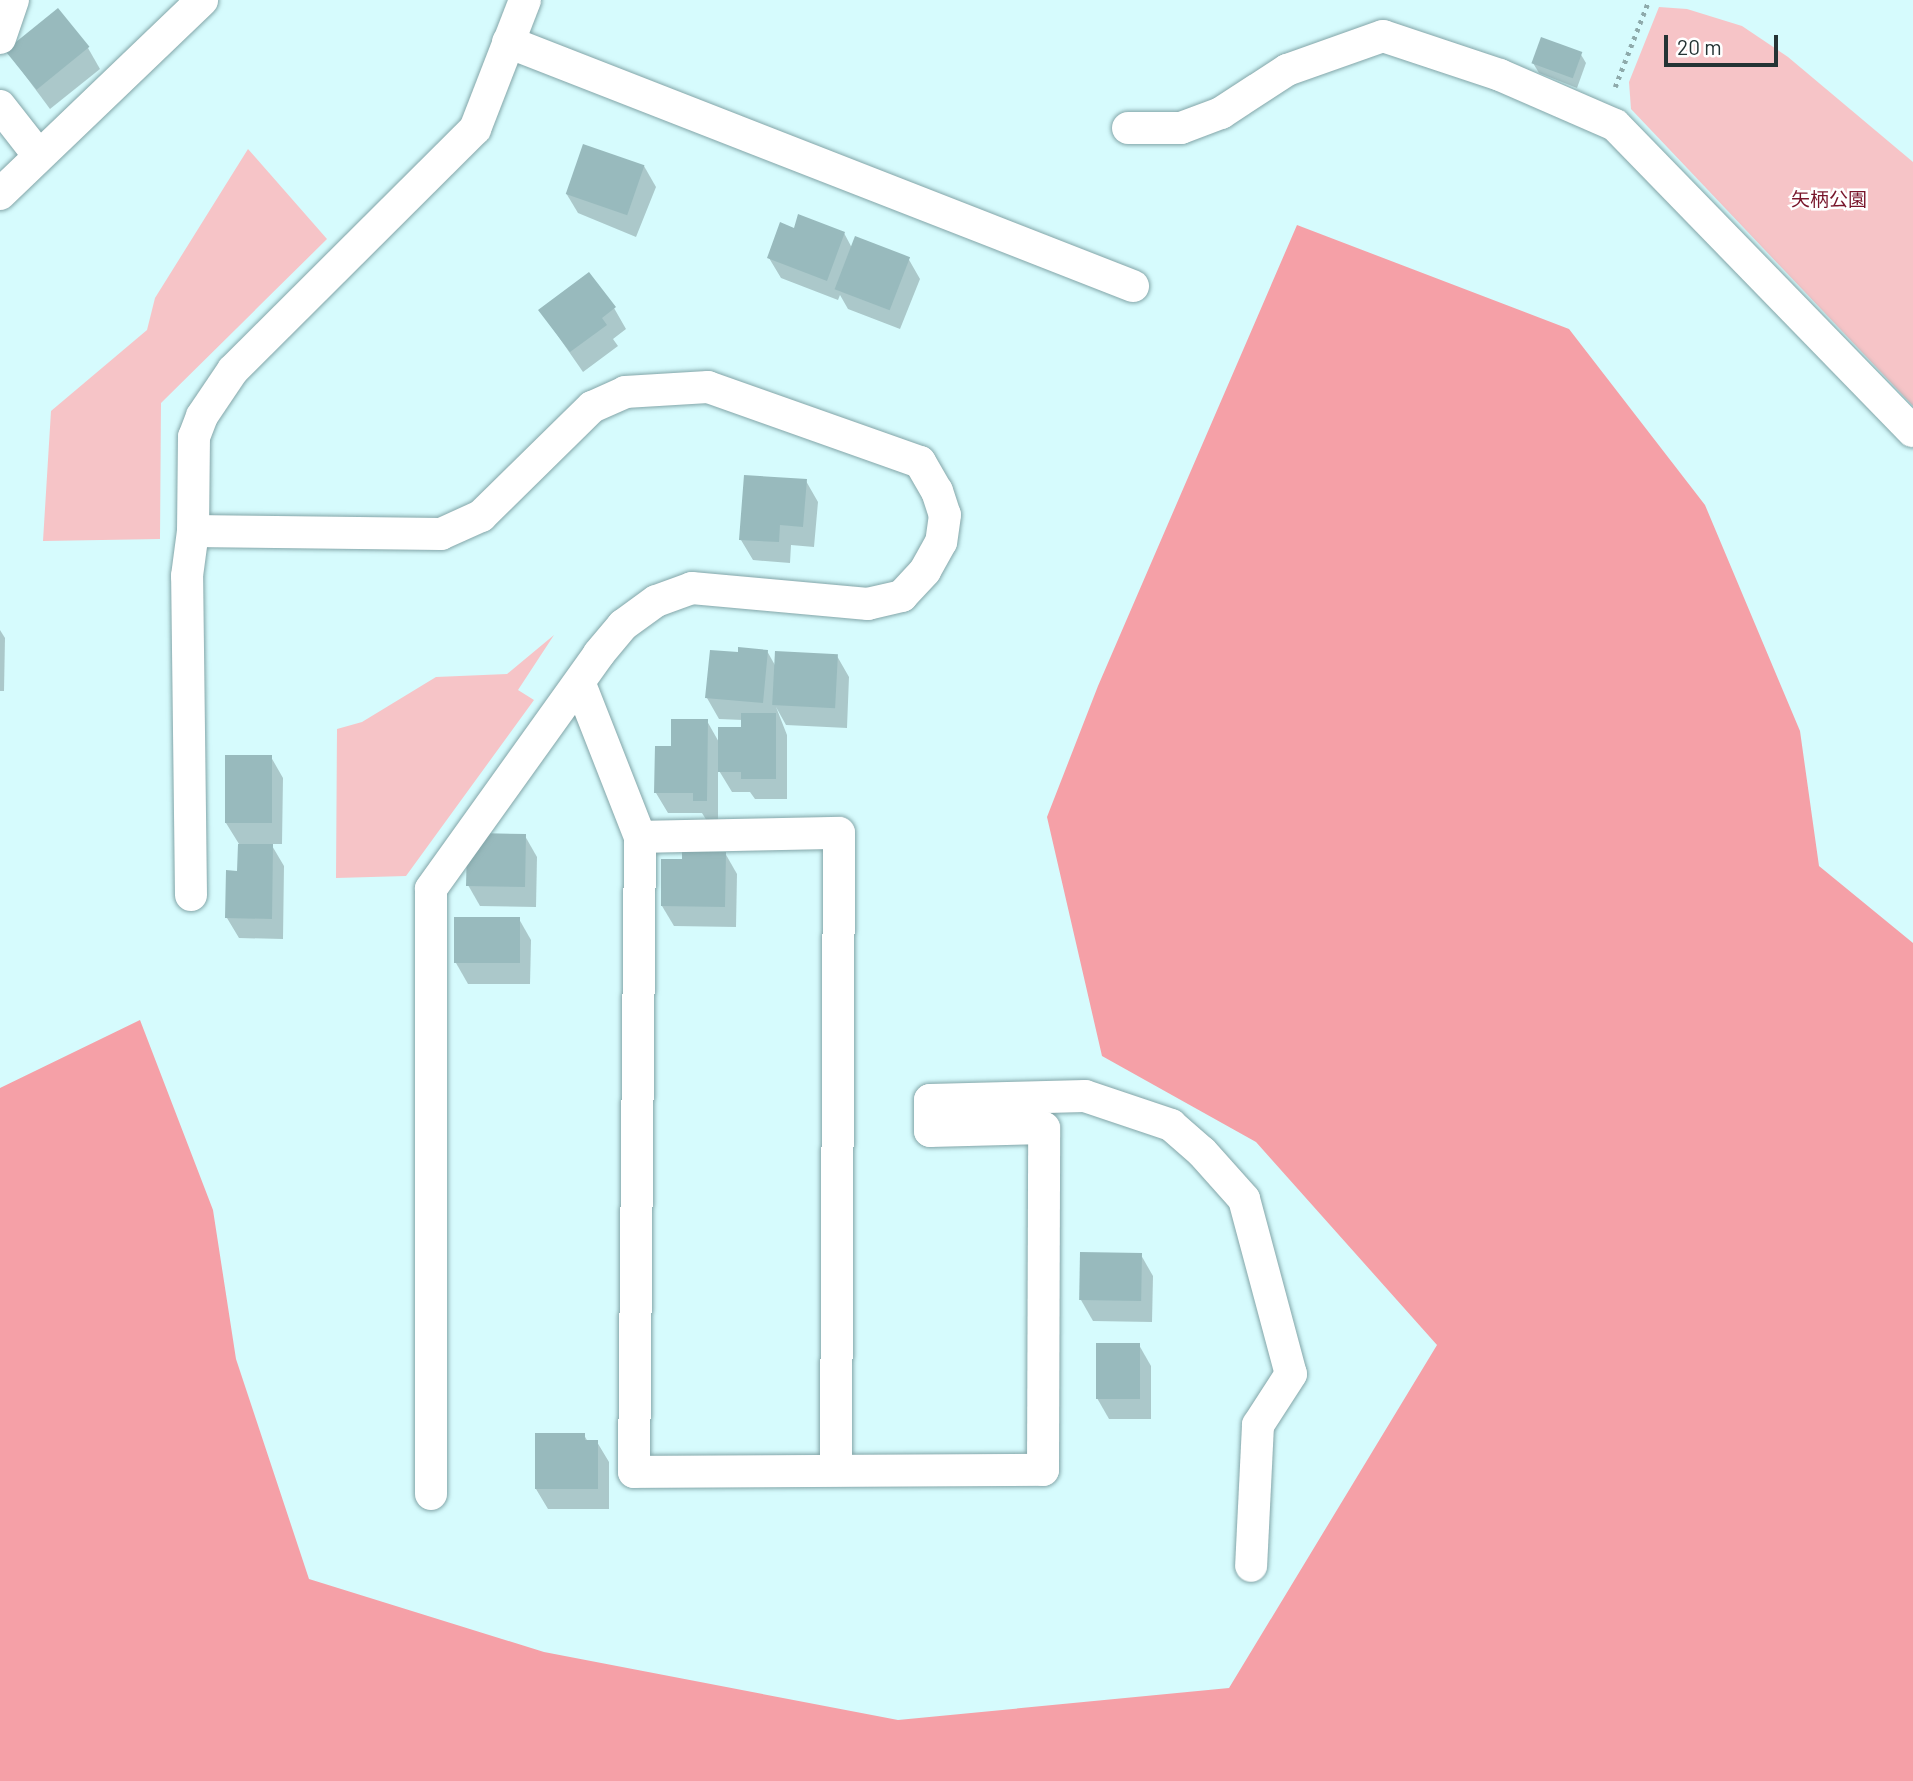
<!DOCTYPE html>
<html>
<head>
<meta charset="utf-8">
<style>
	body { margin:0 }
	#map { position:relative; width:1913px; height:1781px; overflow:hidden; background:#d6fbfd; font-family:Barlow,"Noto Sans JP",sans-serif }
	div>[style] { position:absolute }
	.green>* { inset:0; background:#f6c4c7 }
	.forest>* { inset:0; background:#f5a0a7 }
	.shadow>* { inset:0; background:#0003 }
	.building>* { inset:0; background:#98babd; transform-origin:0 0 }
	.path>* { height:4.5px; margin-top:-2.25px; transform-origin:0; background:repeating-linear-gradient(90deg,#8eaaab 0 3.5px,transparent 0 8.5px) }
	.roads { filter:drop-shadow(0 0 2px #83a5a8) drop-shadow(0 0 2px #83a5a8) }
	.minor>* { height:32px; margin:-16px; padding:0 16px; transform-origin:16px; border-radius:16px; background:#fff }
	span { translate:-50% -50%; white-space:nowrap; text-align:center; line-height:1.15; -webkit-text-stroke:5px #fff; paint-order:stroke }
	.park-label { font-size:19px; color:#78152b }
	.scale { position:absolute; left:1664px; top:35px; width:114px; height:32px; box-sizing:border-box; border:4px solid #243334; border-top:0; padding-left:9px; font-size:21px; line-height:24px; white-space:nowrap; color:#243334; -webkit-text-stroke:5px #fff; paint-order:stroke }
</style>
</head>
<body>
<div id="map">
	<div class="green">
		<i style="clip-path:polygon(1659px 7px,1687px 9px,1742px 26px,1788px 57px,1913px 162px,1913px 406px,1631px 109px,1629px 82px)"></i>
		<i style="clip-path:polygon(248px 149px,327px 239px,161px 403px,160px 539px,43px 541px,51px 411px,147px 330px,155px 298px)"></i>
		<i style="clip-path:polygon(554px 635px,518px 690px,534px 700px,406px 876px,336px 878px,337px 729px,362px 722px,436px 677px,507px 674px)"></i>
	</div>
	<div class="forest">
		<i style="clip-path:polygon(1297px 225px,1569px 329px,1705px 505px,1800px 731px,1819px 866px,1913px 943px,1913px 1781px,0 1781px,0 1088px,140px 1020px,213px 1210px,236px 1359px,309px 1579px,544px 1652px,898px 1720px,1229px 1688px,1437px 1345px,1256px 1142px,1102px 1056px,1047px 817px,1098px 686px)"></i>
	</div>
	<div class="shadow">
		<i style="clip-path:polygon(88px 48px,100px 69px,50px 109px,7px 51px)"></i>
		<i style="clip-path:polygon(1580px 53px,1586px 63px,1577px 88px,1539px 73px,1533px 63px)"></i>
		<i style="clip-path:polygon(644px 166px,656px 187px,636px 237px,578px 213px,566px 193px)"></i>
		<i style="clip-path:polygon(795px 230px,844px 233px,852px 248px,908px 258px,920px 279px,900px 329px,848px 309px,840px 295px,838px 300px,781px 278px,769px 258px)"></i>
		<i style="clip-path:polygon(614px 308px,626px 329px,613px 339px,618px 346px,583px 372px,540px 310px)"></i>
		<i style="clip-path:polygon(806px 481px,818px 502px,814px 547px,791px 545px,790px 563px,753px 560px,741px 540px)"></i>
		<i style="clip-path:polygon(0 630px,5px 638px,4px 691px,0 691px)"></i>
		<i style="clip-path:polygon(767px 651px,776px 667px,837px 656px,849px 677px,847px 728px,786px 725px,776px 707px,787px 735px,787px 799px,755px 799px,750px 792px,732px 792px,718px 769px,718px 821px,707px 821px,702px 813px,668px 813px,656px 793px,673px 747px,707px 721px,720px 744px,743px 729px,743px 720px,719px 719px,707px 698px,739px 654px)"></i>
		<i style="clip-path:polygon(271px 757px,283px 778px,282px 844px,271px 844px,284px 866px,283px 939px,239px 938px,227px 918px,239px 872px,239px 844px,226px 823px)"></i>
		<i style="clip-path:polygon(525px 836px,537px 857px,536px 907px,480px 906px,468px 885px)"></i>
		<i style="clip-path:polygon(725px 853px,737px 874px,736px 927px,674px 926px,662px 906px,684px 860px)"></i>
		<i style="clip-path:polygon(519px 919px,531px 940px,530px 984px,468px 984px,456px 963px)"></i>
		<i style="clip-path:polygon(1141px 1255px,1153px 1276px,1152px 1322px,1093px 1321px,1081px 1300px)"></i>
		<i style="clip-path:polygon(1139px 1345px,1151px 1366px,1151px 1419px,1109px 1419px,1097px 1398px)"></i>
		<i style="clip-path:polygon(584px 1435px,588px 1442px,597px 1442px,609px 1462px,609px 1509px,548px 1509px,536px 1489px)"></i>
	</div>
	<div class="building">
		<i style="left:58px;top:8px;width:50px;height:68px;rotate:51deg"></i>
		<i style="left:1541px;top:37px;width:44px;height:28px;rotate:20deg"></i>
		<i style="left:583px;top:144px;width:65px;height:53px;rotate:19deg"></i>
		<i style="clip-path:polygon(798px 214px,845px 232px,827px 281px,767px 258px,780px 222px,794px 228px)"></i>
		<i style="left:855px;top:236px;width:59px;height:57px;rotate:21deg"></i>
		<i style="clip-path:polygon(589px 272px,616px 307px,602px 318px,607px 325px,570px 352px,538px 310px)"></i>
		<i style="clip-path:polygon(744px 475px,807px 479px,803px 527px,780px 525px,779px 542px,739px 540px)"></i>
		<i style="clip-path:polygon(738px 647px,768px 650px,763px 703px,705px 698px,710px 650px,738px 652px)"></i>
		<i style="left:775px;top:651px;width:63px;height:54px;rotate:3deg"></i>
		<i style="clip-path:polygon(741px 713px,776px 713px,776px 779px,741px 779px,741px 772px,718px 772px,718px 727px,741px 727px)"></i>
		<i style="clip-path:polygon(671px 719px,708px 719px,707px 801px,693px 801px,693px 793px,654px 793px,655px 746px,671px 746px)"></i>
		<i style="left:225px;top:755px;width:47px;height:68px"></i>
		<i style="clip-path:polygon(477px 833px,526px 834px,525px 887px,466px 886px,467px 845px)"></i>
		<i style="clip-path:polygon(238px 844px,273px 844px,272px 919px,225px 918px,226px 870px,237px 871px)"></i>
		<i style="clip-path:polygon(682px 852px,726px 852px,725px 907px,661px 906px,661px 859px,682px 859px)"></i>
		<i style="left:454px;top:917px;width:66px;height:46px"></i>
		<i style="left:1080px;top:1252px;width:62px;height:48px;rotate:1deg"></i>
		<i style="left:1096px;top:1343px;width:44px;height:56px"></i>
		<i style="clip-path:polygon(535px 1433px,585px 1433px,585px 1440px,598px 1440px,598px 1489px,535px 1489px)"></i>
	</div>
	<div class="path">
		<i style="left:1615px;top:87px;width:93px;rotate:-68.7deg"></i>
	</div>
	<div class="roads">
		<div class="minor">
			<i style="left:0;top:38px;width:40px;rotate:-71.1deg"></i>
			<i style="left:508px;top:42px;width:671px;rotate:21.33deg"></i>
			<i style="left:0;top:106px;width:63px;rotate:52deg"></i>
			<i style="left:1128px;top:128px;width:53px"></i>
			<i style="left:1181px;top:128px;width:43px;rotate:-20.6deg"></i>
			<i style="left:1221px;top:113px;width:79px;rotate:-33.1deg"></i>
			<i style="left:1287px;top:70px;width:102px;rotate:-19.5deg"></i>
			<i style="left:1383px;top:36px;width:123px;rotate:18.4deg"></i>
			<i style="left:1500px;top:75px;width:125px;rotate:23.5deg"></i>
			<i style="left:1615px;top:125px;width:427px;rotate:45.8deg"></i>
			<i style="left:0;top:194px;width:280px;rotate:-43.8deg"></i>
			<i style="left:193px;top:531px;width:248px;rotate:0.7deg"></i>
			<i style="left:441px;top:534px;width:44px;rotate:-24.2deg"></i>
			<i style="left:481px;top:516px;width:156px;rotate:-44.5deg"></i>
			<i style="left:592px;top:407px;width:36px;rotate:-24deg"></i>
			<i style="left:625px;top:392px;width:83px;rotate:-3.4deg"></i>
			<i style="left:708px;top:387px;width:225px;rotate:19.5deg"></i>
			<i style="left:920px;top:462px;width:34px;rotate:60deg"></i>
			<i style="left:937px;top:491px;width:25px;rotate:72deg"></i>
			<i style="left:945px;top:515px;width:27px;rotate:98deg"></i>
			<i style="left:941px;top:542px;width:33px;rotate:119deg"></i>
			<i style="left:925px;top:571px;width:34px;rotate:133deg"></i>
			<i style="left:902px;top:596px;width:35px;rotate:167deg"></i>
			<i style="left:868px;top:604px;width:177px;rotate:-174.8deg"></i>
			<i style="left:692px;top:588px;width:38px;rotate:160deg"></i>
			<i style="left:656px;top:601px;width:41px;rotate:144deg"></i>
			<i style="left:623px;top:625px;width:38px;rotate:130deg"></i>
			<i style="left:599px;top:654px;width:289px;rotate:125.6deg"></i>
			<i style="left:431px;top:889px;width:605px;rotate:90deg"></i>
			<i style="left:580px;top:684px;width:164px;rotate:68.6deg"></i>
			<i style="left:640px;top:837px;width:635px;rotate:90.54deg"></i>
			<i style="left:634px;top:1472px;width:409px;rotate:-0.3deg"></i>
			<i style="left:1043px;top:1470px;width:342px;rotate:-89.8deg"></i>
			<i style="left:1044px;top:1128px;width:114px;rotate:178.5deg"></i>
			<i style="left:930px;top:1131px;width:31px;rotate:-90deg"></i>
			<i style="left:930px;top:1100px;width:155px;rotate:-1.5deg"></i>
			<i style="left:1085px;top:1096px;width:91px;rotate:18.6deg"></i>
			<i style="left:1171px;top:1125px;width:41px;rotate:41.1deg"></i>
			<i style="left:1202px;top:1152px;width:63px;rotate:48.2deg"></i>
			<i style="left:1244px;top:1199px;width:181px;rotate:75deg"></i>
			<i style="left:1291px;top:1374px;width:61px;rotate:122.9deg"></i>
			<i style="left:1258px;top:1425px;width:141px;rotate:92.8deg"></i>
			<i style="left:640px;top:837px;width:199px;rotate:-1.2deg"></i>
			<i style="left:839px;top:833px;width:637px;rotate:90.27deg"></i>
			<i style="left:191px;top:895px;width:319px;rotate:-90.7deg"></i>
			<i style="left:187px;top:576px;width:45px;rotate:-82.4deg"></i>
			<i style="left:193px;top:531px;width:94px;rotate:-89.4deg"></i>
			<i style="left:194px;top:437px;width:22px;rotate:-69deg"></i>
			<i style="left:202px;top:416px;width:55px;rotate:-56deg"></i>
			<i style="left:233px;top:370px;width:342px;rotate:-44.9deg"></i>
			<i style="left:475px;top:129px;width:138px;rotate:-68.8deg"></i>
		</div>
	</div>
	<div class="park-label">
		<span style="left:1829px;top:199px">矢柄公園</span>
	</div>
	<div class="scale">20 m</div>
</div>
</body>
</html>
